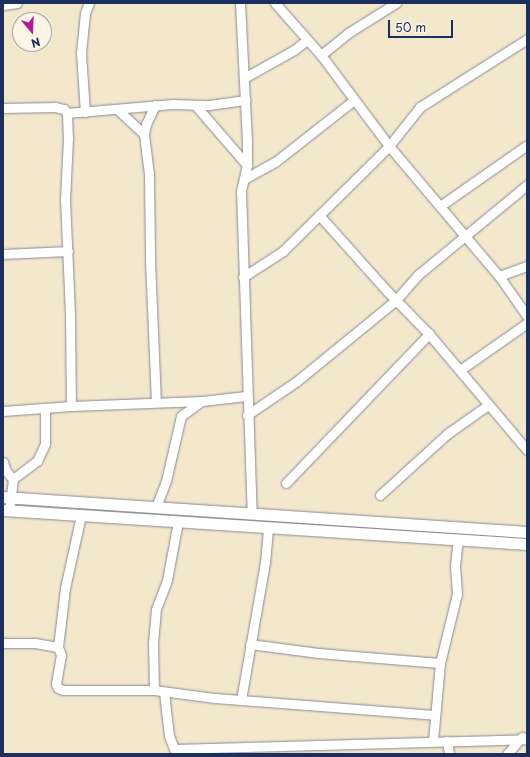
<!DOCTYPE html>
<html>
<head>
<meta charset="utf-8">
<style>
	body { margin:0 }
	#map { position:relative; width:530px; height:757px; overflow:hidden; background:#f3e7cc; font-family:"Playpen Sans",sans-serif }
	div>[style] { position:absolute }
	.roads { filter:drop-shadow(0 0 1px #878b95) drop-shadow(0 0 1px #878b95) }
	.minor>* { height:9px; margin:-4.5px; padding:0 4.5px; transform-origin:4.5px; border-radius:4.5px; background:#fff }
	.major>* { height:11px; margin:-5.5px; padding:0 5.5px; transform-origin:5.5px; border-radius:5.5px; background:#fff }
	span { translate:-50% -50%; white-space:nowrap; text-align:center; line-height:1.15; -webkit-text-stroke:3.5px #fcf5e5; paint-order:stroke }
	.frame { position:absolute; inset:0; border:4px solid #1b2f5e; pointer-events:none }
	.north { position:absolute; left:12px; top:12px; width:40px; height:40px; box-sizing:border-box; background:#fcf5e5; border:1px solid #a2a6af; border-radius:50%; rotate:161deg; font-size:11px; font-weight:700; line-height:16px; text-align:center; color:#1b2f5e }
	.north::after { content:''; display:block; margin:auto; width:14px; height:18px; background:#b5179e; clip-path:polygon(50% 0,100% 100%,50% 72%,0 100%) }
	.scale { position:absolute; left:388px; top:20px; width:65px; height:18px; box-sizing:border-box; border:2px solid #1b2f5e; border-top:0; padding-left:5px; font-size:12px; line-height:14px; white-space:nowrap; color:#1b2f5e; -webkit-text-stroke:3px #fcf5e5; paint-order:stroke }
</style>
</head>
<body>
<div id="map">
	<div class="roads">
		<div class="minor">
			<i style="left:240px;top:3px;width:140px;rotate:87.1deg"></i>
			<i style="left:247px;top:143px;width:22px;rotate:90deg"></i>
			<i style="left:247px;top:165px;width:27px;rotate:103deg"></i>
			<i style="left:241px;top:191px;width:29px;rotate:88deg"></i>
			<i style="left:242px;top:220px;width:294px;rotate:88.1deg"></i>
			<i style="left:275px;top:3px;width:69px;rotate:48.5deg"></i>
			<i style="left:321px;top:55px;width:114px;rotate:53.2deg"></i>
			<i style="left:389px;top:146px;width:170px;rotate:49.8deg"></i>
			<i style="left:499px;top:276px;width:49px;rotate:55deg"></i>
			<i style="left:3px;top:5px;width:14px;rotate:-8deg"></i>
			<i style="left:321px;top:55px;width:35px;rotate:-39deg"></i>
			<i style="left:348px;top:33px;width:57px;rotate:-32deg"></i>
			<i style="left:244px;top:78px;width:57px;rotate:-29.2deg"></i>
			<i style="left:294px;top:50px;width:16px;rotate:-38deg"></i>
			<i style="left:155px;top:105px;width:21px;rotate:115deg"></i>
			<i style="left:146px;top:124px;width:10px;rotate:101deg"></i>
			<i style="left:144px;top:134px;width:39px;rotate:83deg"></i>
			<i style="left:149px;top:173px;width:87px;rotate:89.3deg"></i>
			<i style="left:150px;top:260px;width:142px;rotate:87.6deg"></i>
			<i style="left:196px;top:106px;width:78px;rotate:49.2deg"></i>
			<i style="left:3px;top:108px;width:52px;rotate:-1.1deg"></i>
			<i style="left:55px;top:107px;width:9px;rotate:13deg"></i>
			<i style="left:64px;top:109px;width:5px;rotate:53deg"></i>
			<i style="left:67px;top:113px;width:25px;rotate:88deg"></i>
			<i style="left:68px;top:138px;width:61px;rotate:92.8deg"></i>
			<i style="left:65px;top:199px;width:115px;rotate:87.5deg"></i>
			<i style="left:70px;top:314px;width:92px;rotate:89.4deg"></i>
			<i style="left:117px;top:109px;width:37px;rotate:43deg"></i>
			<i style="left:85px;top:112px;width:59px;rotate:-93.9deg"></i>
			<i style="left:81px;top:53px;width:40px;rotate:-84.3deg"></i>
			<i style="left:85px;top:13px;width:11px;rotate:-68deg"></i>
			<i style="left:67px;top:113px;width:106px;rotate:-4.9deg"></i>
			<i style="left:173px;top:104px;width:36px;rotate:2deg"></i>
			<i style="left:209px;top:105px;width:37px;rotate:-8deg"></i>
			<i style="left:244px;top:179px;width:35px;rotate:-29deg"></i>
			<i style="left:275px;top:162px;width:100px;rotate:-38.1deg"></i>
			<i style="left:440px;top:206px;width:106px;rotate:-35deg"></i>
			<i style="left:319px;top:215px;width:102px;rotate:48.2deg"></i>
			<i style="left:387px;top:291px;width:60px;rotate:45.7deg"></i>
			<i style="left:429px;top:334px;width:152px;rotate:49.8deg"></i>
			<i style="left:3px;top:254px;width:65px;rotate:-2.6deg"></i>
			<i style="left:499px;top:276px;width:30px;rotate:-20deg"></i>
			<i style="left:243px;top:277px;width:48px;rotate:-33deg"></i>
			<i style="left:283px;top:251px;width:149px;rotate:-44.7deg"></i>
			<i style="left:389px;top:146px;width:50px;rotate:-51.5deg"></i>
			<i style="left:420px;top:107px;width:127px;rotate:-32.4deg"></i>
			<i style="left:460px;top:370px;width:82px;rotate:-35deg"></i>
			<i style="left:3px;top:411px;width:68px;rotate:-4.2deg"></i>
			<i style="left:71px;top:406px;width:131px;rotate:-2.2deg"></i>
			<i style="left:202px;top:401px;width:44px;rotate:-6.5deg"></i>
			<i style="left:247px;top:415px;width:60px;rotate:-34.2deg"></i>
			<i style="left:297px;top:381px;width:128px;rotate:-39.3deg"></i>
			<i style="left:396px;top:300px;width:35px;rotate:-49deg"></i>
			<i style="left:419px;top:274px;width:140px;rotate:-39.5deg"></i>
			<i style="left:3px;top:462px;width:9px;rotate:72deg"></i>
			<i style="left:6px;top:471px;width:11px;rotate:49deg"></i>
			<i style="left:13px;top:479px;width:31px;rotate:97deg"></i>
			<i style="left:13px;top:479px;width:30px;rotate:-37deg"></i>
			<i style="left:37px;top:461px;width:19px;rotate:-65deg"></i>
			<i style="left:45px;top:444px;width:36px;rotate:-90deg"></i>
			<i style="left:286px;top:483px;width:207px;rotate:-46.2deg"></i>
			<i style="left:380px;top:495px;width:91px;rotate:-42.3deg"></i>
			<i style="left:447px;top:434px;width:50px;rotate:-35.3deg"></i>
			<i style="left:156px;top:507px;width:28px;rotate:-69deg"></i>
			<i style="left:166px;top:481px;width:67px;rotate:-77deg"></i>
			<i style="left:181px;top:416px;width:26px;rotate:-36deg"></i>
			<i style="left:3px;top:643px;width:32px"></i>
			<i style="left:35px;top:643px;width:23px;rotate:10deg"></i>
			<i style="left:58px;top:647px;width:9px;rotate:69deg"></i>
			<i style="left:61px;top:655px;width:29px;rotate:100deg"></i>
			<i style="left:56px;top:684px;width:4px;rotate:63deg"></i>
			<i style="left:58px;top:688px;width:5px;rotate:22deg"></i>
			<i style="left:63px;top:690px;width:91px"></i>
			<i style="left:154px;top:690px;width:62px;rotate:7.5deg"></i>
			<i style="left:215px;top:698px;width:220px;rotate:4.4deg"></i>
			<i style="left:250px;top:644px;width:69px;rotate:7.5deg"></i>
			<i style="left:318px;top:653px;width:122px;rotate:4.7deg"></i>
			<i style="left:58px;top:647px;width:59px;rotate:-83.2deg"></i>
			<i style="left:65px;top:588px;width:75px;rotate:-77.6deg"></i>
			<i style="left:154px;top:690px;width:47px;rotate:-91.2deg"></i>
			<i style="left:153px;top:643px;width:34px;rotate:-85deg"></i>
			<i style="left:156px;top:609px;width:31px;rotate:-69deg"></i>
			<i style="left:167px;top:580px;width:59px;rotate:-79.3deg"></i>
			<i style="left:164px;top:692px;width:44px;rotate:83.5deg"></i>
			<i style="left:169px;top:736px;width:18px;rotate:68deg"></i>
			<i style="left:241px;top:700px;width:139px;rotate:-80.1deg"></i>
			<i style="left:265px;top:563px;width:36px;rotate:-85deg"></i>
			<i style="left:433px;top:741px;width:78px;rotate:-84.9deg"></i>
			<i style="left:440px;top:663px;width:71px;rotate:-76.2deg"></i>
			<i style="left:457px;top:594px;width:28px;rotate:-94deg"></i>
			<i style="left:455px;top:566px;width:27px;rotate:-84deg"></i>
			<i style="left:447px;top:741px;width:13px;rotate:81deg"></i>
			<i style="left:174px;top:749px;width:353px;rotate:-1.6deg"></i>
			<i style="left:507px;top:754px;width:23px;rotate:-49deg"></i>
		</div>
		<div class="major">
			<i style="left:3px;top:497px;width:525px;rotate:3.82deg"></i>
			<i style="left:3px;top:510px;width:525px;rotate:3.71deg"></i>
		</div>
	</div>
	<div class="frame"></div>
	<div class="north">N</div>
	<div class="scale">50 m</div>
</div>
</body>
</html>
